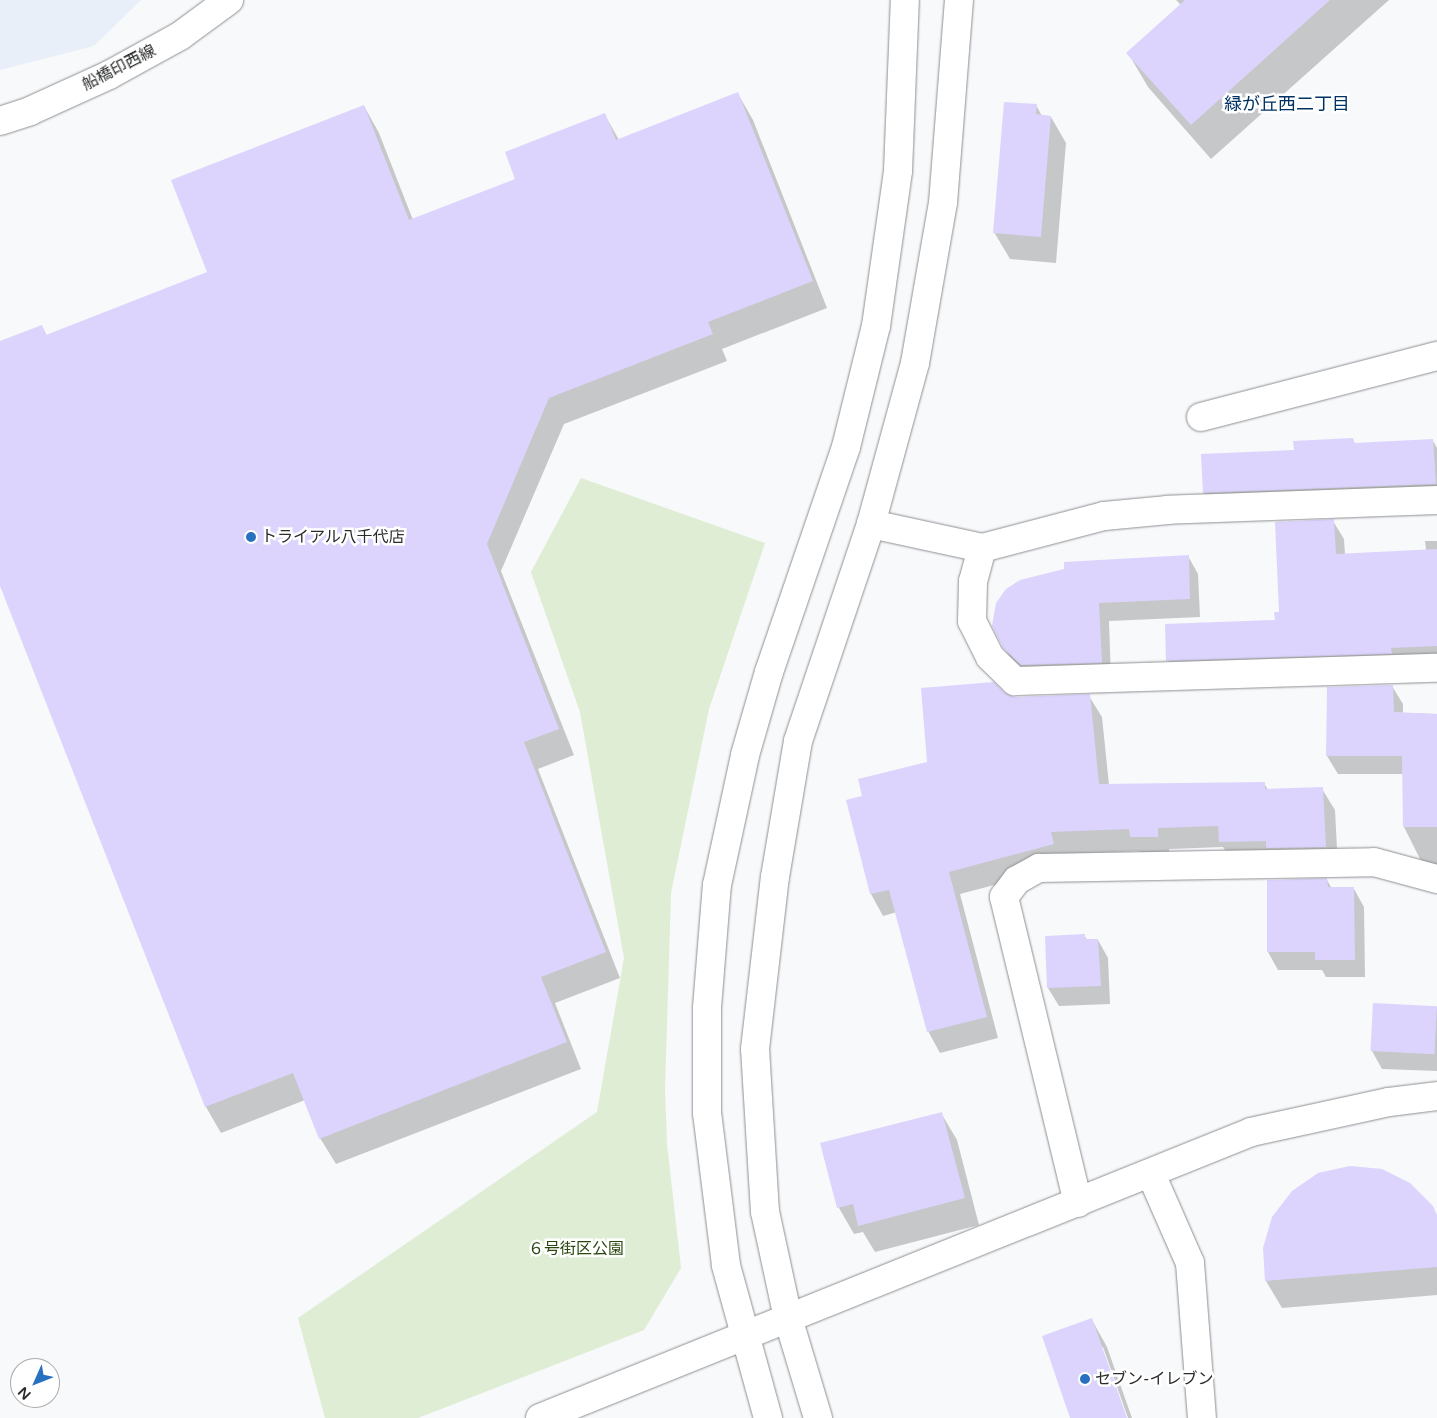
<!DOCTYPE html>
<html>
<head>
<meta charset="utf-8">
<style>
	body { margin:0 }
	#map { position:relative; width:1437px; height:1418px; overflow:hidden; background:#f7f9fb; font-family:"Varela Round","Noto Sans JP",sans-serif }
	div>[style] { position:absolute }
	.built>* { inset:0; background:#e9eff8 }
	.green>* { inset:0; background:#dfedd4 }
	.shadow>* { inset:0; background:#0003 }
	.building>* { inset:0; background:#dcd4fd; transform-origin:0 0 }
	.roads { filter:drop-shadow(0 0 1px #8e8f92) drop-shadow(0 0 1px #8e8f92) }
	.minor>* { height:28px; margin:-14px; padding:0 14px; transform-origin:14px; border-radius:14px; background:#fff }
	.tertiary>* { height:28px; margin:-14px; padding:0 14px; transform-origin:14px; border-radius:14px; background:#fff }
	.primary>* { height:28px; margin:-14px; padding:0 14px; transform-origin:14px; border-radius:14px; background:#fff }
	.dots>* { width:14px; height:14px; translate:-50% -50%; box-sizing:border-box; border:2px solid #fff; border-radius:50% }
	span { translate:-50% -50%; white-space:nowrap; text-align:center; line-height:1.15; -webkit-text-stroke:5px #fff; paint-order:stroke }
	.street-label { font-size:16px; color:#2a2b2c }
	.poi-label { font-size:16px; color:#2a2b2c }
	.left { translate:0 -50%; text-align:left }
	.park-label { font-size:16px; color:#2b4710 }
	.neighbourhood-label { font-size:18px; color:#013264 }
	.north { position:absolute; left:10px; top:1358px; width:50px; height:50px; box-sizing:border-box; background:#fff; border:1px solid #aaaaab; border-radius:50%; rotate:226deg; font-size:14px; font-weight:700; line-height:20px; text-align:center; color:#2a2b2c }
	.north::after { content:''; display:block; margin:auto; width:18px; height:22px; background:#2871c1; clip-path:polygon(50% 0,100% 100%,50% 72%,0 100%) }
</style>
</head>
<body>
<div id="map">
	<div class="built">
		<i style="clip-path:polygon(0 0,141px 0,94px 46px,0 70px)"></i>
	</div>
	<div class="green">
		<i style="clip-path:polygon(581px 478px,765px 543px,709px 709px,671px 893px,665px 1089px,667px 1144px,681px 1268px,644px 1330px,418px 1418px,325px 1418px,298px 1318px,597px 1112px,624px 958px,580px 712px,531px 572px)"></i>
	</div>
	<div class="shadow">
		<i style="clip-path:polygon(1176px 0,1389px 0,1211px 159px,1148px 87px,1128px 53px,1181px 5px)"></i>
		<i style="clip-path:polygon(738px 94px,753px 120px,827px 308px,722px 349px,727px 361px,564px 424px,501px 571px,574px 755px,538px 769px,620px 978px,555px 1003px,581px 1069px,336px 1164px,320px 1138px,305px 1100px,221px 1133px,206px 1107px,0 582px,0 342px,42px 326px,47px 336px,209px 273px,364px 106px,379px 133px,413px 220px,517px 179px,605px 115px,619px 140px)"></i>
		<i style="clip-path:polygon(1036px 105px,1042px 116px,1051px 117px,1066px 143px,1056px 263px,1010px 259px,994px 232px)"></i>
		<i style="clip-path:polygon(1353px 439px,1355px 444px,1433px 441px,1437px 448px,1437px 502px,1215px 511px,1204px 493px)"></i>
		<i style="clip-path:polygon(1333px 521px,1344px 539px,1345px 555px,1426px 550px,1425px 541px,1437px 541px,1437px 664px,1178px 678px,1168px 660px,1276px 621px)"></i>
		<i style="clip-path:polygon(1188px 556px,1198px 574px,1200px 617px,1109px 621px,1111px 680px,1032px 683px,1015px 666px,1004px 647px)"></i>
		<i style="clip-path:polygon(1392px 686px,1403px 704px,1403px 713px,1437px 714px,1437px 867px,1424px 867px,1404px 827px,1404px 774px,1338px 774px,1327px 756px)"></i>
		<i style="clip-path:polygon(1004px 694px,1015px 698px,1089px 696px,1102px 717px,1109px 785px,1264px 783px,1268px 790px,1322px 789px,1335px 810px,1338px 868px,1232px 863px,1223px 847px,1169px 849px,1170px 858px,1144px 859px,1139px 851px,1062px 854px,1066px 866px,960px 894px,998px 1038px,940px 1053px,928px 1031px,897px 912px,883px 916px,871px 894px,847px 801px,863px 797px,928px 763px)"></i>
		<i style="clip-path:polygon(1327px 880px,1332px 889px,1354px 889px,1364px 907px,1365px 977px,1326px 977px,1322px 970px,1278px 970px,1268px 952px)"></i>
		<i style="clip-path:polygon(1084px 935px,1087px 940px,1098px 940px,1108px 958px,1110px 1004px,1059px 1006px,1048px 988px)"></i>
		<i style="clip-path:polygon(1437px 1007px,1437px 1071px,1382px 1069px,1372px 1051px)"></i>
		<i style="clip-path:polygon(941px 1113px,957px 1140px,979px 1225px,875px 1252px,863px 1232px,854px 1234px,839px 1208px,822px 1144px)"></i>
		<i style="clip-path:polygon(1437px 1215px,1437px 1295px,1282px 1308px,1266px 1281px,1265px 1248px)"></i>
		<i style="clip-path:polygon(1092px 1320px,1107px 1347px,1132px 1418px,1128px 1418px,1103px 1347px,1101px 1347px,1126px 1418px,1071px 1418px)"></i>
	</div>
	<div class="building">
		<i style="clip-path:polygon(1185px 0,1330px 0,1191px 125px,1126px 53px)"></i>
		<i style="clip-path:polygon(738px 92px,813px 281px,708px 322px,713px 334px,549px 398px,487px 544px,559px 729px,524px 742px,606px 952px,541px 977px,567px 1042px,319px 1139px,293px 1073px,205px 1107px,0 586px,0 341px,42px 325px,46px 335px,207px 272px,171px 180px,364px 105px,409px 220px,515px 179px,505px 152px,605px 113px,616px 140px)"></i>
		<i style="clip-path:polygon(1004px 102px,1037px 104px,1036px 114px,1051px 116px,1041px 237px,993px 233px)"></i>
		<i style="clip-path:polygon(1353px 438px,1354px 443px,1433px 439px,1436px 484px,1203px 493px,1201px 454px,1294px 450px,1293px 441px)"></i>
		<i style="clip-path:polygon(1334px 519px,1336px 554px,1437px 549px,1437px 646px,1391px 648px,1392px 654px,1166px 661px,1165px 624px,1275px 620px,1274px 612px,1279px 612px,1275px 522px)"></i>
		<i style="clip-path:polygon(1189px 555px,1190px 599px,1099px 603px,1102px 663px,1021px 665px,1003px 648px,992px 626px,996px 603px,1006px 589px,1020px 580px,1064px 569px,1064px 562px)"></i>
		<i style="clip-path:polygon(994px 682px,1004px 692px,1015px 697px,1090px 694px,1099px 784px,1265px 782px,1265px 789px,1323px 787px,1326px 847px,1266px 848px,1266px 841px,1219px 842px,1218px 826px,1158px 828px,1158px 837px,1130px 837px,1129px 829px,1051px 832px,1054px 844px,949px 872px,987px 1017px,927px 1032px,889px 890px,870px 894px,846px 800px,862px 796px,858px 779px,927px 762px,921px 688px)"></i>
		<i style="clip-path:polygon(1393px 685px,1394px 712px,1437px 714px,1437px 827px,1403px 827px,1402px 756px,1326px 756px,1327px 687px)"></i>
		<i style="clip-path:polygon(1327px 878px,1328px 887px,1354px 887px,1355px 960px,1315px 960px,1315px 952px,1267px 952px,1267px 880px)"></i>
		<i style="clip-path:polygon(1085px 934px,1085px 939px,1098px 939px,1101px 986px,1047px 988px,1045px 936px)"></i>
		<i style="left:1373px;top:1003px;width:64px;height:48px;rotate:3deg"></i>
		<i style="clip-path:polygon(942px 1112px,965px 1198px,858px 1226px,853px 1204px,837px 1208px,820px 1143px)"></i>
		<i style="clip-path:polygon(1350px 1166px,1382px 1169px,1410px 1183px,1433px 1206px,1437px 1215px,1437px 1267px,1265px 1281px,1263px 1248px,1272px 1217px,1292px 1191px,1318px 1173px)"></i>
		<i style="clip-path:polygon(1092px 1318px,1127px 1418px,1070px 1418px,1042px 1336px)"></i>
	</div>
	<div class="roads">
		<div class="minor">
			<i style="left:1201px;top:417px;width:244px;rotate:-14.5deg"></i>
			<i style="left:1437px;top:500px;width:269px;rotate:177.9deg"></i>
			<i style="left:1168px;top:510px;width:64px;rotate:174.6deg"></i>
			<i style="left:1104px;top:516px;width:126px;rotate:165.3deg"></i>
			<i style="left:982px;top:548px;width:34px;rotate:105deg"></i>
			<i style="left:973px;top:581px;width:40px;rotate:91.4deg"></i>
			<i style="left:972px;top:621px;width:40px;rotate:63.4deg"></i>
			<i style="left:990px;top:657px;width:35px;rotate:44deg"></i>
			<i style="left:1015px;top:681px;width:422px;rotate:-1.8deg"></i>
			<i style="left:871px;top:524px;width:114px;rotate:12.2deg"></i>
			<i style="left:1151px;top:1174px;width:97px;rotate:66.3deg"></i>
			<i style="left:1190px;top:1263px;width:155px;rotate:85.6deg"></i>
			<i style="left:1078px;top:1203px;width:315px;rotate:-103.6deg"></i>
			<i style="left:1004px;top:897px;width:21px;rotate:-53deg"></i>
			<i style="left:1017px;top:880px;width:25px;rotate:-29deg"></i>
			<i style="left:1039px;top:868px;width:335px;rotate:-1deg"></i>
			<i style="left:1374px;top:862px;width:65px;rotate:15.1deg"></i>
		</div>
		<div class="tertiary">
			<i style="left:540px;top:1418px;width:766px;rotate:-21.91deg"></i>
			<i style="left:1251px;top:1132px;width:141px;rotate:-12.3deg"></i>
			<i style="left:1389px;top:1102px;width:48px;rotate:-7.1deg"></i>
			<i style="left:768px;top:1418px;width:159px;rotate:-105.4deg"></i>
			<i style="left:726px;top:1265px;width:153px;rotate:-97.1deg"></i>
			<i style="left:707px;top:1113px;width:105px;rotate:-90deg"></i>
			<i style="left:707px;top:1008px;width:123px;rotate:-85.4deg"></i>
			<i style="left:717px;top:885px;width:133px;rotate:-77.8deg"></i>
			<i style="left:745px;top:755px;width:86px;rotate:-73.9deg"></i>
			<i style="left:769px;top:672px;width:238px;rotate:-71.1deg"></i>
			<i style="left:846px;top:447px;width:125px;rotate:-76.1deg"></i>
			<i style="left:876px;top:326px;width:157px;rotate:-81.9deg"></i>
			<i style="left:898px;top:171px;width:171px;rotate:-87.7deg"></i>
			<i style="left:818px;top:1418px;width:104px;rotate:-106.7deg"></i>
			<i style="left:788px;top:1318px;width:108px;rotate:-102.2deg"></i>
			<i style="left:765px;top:1212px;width:163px;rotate:-93.5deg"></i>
			<i style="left:755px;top:1049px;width:173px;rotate:-83.4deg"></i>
			<i style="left:775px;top:877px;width:138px;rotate:-80.4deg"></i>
			<i style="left:798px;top:741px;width:229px;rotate:-71.4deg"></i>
			<i style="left:871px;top:524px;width:167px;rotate:-74.7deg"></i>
			<i style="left:915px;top:363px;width:162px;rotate:-80.1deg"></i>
			<i style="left:943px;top:203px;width:204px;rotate:-85.5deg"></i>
		</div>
		<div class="primary">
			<i style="left:0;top:121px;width:32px;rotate:-18deg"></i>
			<i style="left:30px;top:111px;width:87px;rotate:-24.5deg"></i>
			<i style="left:109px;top:75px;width:81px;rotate:-28.8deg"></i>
			<i style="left:180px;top:36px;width:61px;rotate:-36.3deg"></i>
		</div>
	</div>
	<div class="dots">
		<i style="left:251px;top:537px;background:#2871c1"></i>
		<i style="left:1085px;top:1379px;background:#2871c1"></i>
	</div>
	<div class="street-label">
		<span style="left:119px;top:68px;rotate:-27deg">船橋印西線</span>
	</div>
	<div class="poi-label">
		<span class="left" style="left:261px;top:537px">トライアル八千代店</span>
		<span class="left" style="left:1095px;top:1379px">セブン-イレブン</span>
	</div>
	<div class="park-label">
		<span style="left:576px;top:1249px">６号街区公園</span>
	</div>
	<div class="neighbourhood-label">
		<span style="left:1287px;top:104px">緑が丘西二丁目</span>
	</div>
	<div class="north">N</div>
</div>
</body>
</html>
